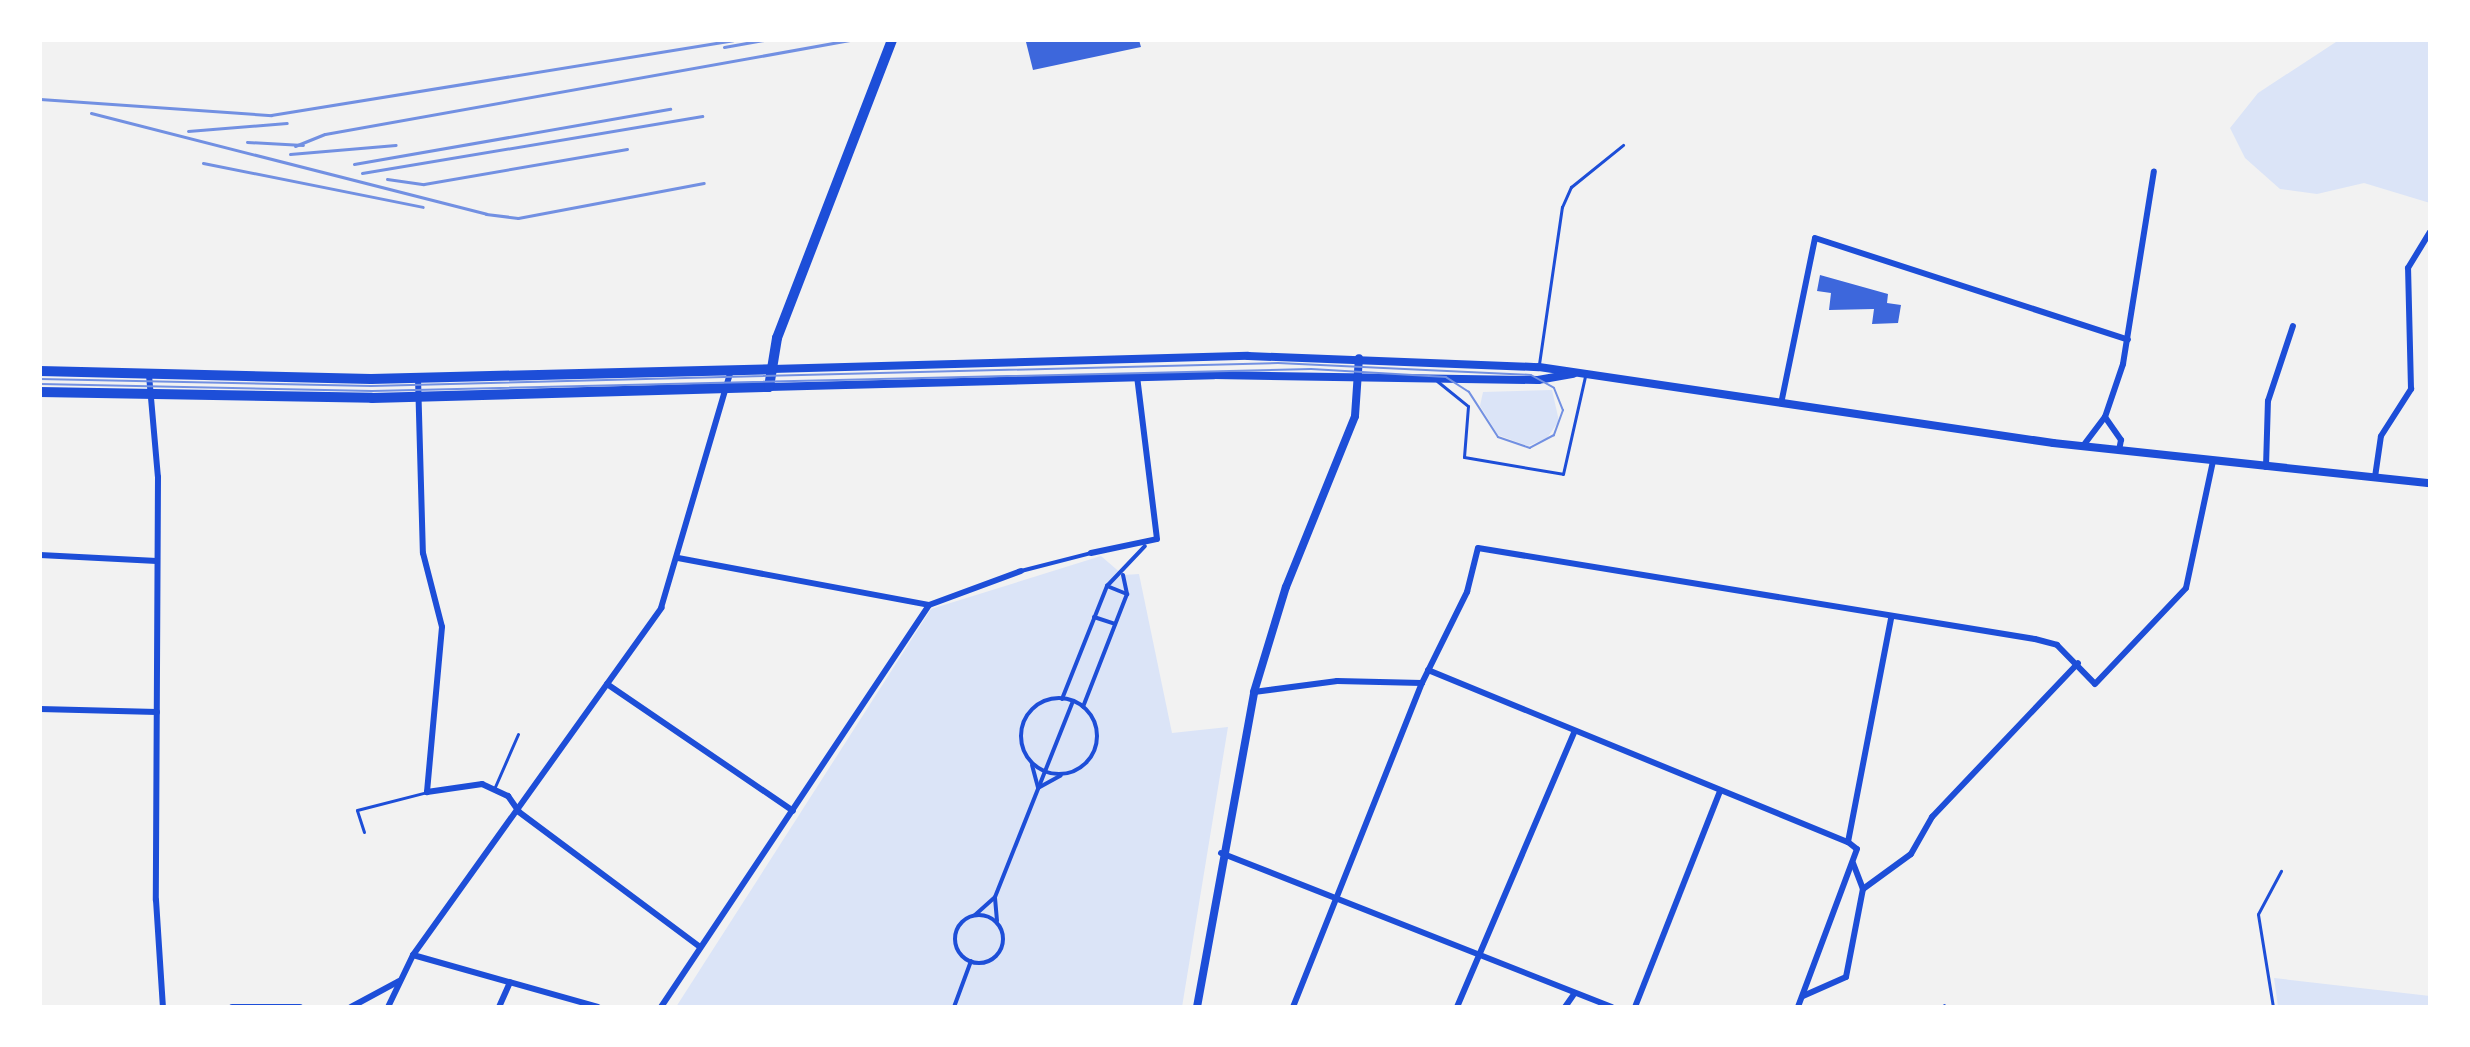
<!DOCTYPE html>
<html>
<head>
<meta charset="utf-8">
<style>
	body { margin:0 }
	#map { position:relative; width:2470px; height:1047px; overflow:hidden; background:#f2f2f2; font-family:"Sofia Sans Condensed",sans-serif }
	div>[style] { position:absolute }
	.green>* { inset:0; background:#dbe4f7 }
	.building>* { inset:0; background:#3d67dc }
	.service>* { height:3px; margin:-1.5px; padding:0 1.5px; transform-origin:1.5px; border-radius:1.5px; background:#1d4ed8 }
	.pedestrian>* { height:4px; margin:-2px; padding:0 2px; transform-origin:2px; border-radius:2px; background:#1d4ed8 }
	.pedestrian>.ring { margin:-2px; padding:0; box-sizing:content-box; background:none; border:4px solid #1d4ed8; border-radius:50% }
	.minor>* { height:6px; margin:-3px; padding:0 3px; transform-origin:3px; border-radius:3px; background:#1d4ed8 }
	.secondary>* { height:8px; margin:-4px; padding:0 4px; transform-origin:4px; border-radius:4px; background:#1d4ed8 }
	.trunk>* { height:10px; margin:-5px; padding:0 5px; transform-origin:5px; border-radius:5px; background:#1d4ed8 }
	.tram>* { height:2px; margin:-1px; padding:0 1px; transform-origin:1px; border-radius:1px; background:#7290e2 }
	.rail>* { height:3px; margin:-1.5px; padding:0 1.5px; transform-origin:1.5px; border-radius:1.5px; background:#7290e2 }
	span { translate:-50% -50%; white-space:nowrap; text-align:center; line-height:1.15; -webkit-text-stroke:6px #fff; paint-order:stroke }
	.frame { position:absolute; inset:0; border:42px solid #fff; pointer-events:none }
</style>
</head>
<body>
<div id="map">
	<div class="green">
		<i style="clip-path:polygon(2339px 40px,2430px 40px,2430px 203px,2364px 183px,2317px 194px,2280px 189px,2245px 158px,2230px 128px,2258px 93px)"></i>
		<i style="clip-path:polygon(1552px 390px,1559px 421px,1547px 438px,1528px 446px,1498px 435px,1480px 406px,1483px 392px)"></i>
		<i style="clip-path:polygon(1101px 556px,1123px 575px,1139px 574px,1172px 733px,1228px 727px,1182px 1007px,676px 1007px,931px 609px)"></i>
		<i style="clip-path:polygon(2274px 978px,2430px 996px,2430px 1007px,2278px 1007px)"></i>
	</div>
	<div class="building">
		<i style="clip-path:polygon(1045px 40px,1139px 40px,1141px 47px,1033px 70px,1026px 42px)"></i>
		<i style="clip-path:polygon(1820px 275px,1888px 294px,1887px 303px,1901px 305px,1898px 323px,1872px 324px,1874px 309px,1829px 310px,1831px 293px,1817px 291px)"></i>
	</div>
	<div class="service">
		<i style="left:1539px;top:364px;width:159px;rotate:-81.7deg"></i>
		<i style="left:1562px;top:207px;width:22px;rotate:-66deg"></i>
		<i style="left:1571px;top:187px;width:67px;rotate:-38.9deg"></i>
		<i style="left:1437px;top:381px;width:40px;rotate:39deg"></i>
		<i style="left:1468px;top:406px;width:51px;rotate:94.5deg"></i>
		<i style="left:1464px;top:457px;width:100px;rotate:9.7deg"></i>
		<i style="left:1563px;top:474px;width:100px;rotate:-77.3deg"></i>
		<i style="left:494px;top:789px;width:60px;rotate:-66.4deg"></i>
		<i style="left:364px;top:832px;width:23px;rotate:-108deg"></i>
		<i style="left:357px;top:810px;width:72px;rotate:-14.4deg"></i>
		<i style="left:1944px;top:1005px;width:2px;rotate:90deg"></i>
		<i style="left:2273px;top:1007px;width:94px;rotate:-99.2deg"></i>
		<i style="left:2258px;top:914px;width:49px;rotate:-61.9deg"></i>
	</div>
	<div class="pedestrian">
		<i style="left:1021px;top:571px;width:72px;rotate:-14.4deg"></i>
		<i style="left:1123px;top:575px;width:19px;rotate:78deg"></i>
		<i style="left:1107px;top:586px;width:55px;rotate:-46.5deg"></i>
		<i style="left:1094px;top:617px;width:22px;rotate:18deg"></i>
		<i class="ring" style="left:1021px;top:698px;width:72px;height:72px"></i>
		<i style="left:1062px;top:699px;width:122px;rotate:-68.3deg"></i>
		<i style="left:1107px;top:586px;width:22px;rotate:22deg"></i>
		<i style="left:1127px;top:594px;width:121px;rotate:111.3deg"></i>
		<i style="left:1032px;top:765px;width:24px;rotate:75deg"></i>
		<i style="left:1038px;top:788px;width:26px;rotate:-29deg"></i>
		<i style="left:995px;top:898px;width:23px;rotate:85deg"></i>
		<i style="left:975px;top:915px;width:27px;rotate:-42deg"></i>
		<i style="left:995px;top:897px;width:211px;rotate:-68.3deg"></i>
		<i class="ring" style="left:955px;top:915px;width:44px;height:44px"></i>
		<i style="left:954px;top:1007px;width:49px;rotate:-69.7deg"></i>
	</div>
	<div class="minor">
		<i style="left:149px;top:375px;width:102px;rotate:85deg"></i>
		<i style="left:158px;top:477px;width:423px;rotate:90.3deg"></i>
		<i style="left:156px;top:900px;width:107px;rotate:86.3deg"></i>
		<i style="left:418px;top:378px;width:175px;rotate:88.4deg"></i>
		<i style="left:423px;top:553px;width:76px;rotate:75.6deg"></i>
		<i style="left:442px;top:627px;width:166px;rotate:95.2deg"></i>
		<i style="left:427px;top:792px;width:56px;rotate:-8.3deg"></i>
		<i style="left:482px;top:784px;width:29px;rotate:25deg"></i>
		<i style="left:508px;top:796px;width:19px;rotate:55deg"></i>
		<i style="left:519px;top:812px;width:226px;rotate:36.7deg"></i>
		<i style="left:1782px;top:399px;width:164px;rotate:-78.4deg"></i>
		<i style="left:1815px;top:238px;width:329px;rotate:18deg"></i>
		<i style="left:2105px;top:417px;width:28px;rotate:55deg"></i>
		<i style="left:2121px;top:440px;width:10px;rotate:101deg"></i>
		<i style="left:2083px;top:446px;width:36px;rotate:-53deg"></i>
		<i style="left:2105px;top:417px;width:56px;rotate:-71.2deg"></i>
		<i style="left:2123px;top:364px;width:195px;rotate:-80.9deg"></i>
		<i style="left:2266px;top:467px;width:66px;rotate:-88.3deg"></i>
		<i style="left:2268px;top:401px;width:79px;rotate:-71.6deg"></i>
		<i style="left:2375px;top:477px;width:41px;rotate:-81.7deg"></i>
		<i style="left:2381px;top:436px;width:56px;rotate:-57.4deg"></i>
		<i style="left:2411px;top:389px;width:121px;rotate:-91.4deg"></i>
		<i style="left:2408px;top:268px;width:42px;rotate:-58.6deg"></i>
		<i style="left:1091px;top:553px;width:67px;rotate:-12deg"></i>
		<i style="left:1157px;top:539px;width:163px;rotate:-97deg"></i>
		<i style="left:40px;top:555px;width:117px;rotate:2.9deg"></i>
		<i style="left:678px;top:558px;width:255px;rotate:10.6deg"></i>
		<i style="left:1428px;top:670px;width:454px;rotate:22.3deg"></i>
		<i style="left:1848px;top:842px;width:11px;rotate:38deg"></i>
		<i style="left:1857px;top:849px;width:169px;rotate:110.5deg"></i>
		<i style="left:607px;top:684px;width:225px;rotate:34.3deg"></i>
		<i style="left:1254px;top:692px;width:84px;rotate:-7.5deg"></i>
		<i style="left:1337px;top:681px;width:85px;rotate:1.3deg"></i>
		<i style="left:40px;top:709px;width:117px;rotate:1.5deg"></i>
		<i style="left:1848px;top:842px;width:228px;rotate:-79.1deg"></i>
		<i style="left:1221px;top:853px;width:420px;rotate:21.5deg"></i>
		<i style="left:1853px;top:863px;width:28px;rotate:69deg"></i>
		<i style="left:413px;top:955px;width:192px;rotate:15.7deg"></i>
		<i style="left:1803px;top:996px;width:47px;rotate:-23.8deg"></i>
		<i style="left:1846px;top:977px;width:90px;rotate:-79.1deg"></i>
		<i style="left:1863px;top:889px;width:59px;rotate:-36.1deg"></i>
		<i style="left:1911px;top:854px;width:43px;rotate:-60.4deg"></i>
		<i style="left:1932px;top:817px;width:212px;rotate:-46.5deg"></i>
		<i style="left:232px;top:1007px;width:68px"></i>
		<i style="left:351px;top:1007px;width:55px;rotate:-28.4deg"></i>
		<i style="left:388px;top:1007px;width:58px;rotate:-64.3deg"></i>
		<i style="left:413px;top:955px;width:427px;rotate:-54.4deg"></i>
		<i style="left:661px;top:608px;width:248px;rotate:-73.6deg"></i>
		<i style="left:499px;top:1007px;width:27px;rotate:-66deg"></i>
		<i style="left:661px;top:1007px;width:483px;rotate:-56.3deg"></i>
		<i style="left:929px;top:605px;width:98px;rotate:-20.3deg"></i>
		<i style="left:1293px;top:1007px;width:349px;rotate:-68.3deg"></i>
		<i style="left:1422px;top:683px;width:102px;rotate:-63.7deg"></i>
		<i style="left:1467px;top:592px;width:45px;rotate:-76deg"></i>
		<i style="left:1478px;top:548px;width:564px;rotate:9.28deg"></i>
		<i style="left:2035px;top:639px;width:23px;rotate:15deg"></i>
		<i style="left:2057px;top:645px;width:54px;rotate:45.7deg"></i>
		<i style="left:2095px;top:684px;width:132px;rotate:-46.5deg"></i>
		<i style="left:2186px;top:588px;width:130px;rotate:-78deg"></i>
		<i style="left:1457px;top:1007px;width:300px;rotate:-66.9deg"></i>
		<i style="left:1565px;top:1007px;width:16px;rotate:-55deg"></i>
		<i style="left:1635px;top:1007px;width:232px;rotate:-68.5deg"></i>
	</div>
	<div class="secondary">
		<i style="left:772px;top:369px;width:476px;rotate:-1.6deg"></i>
		<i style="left:1248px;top:356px;width:291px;rotate:2.2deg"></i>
		<i style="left:1539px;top:367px;width:520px;rotate:8.41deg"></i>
		<i style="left:2053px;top:443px;width:379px;rotate:6.1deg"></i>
		<i style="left:769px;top:387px;width:445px;rotate:-1.5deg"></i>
		<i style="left:1214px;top:375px;width:324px;rotate:0.9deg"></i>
		<i style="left:1538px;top:380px;width:36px;rotate:-10deg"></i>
		<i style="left:1197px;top:1007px;width:320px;rotate:-79.7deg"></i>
		<i style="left:1254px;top:692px;width:110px;rotate:-73.1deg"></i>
		<i style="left:1286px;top:587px;width:184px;rotate:-68deg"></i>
		<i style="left:1355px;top:416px;width:58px;rotate:-86.1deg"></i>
	</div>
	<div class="trunk">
		<i style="left:40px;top:371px;width:331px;rotate:1.4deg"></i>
		<i style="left:371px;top:379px;width:401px;rotate:-1.4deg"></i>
		<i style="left:40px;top:392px;width:332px;rotate:1deg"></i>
		<i style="left:372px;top:398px;width:397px;rotate:-1.6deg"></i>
		<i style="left:769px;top:387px;width:50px;rotate:-80.7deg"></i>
		<i style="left:777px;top:338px;width:319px;rotate:-68.9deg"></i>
	</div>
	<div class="tram">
		<i style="left:40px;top:379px;width:331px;rotate:1.2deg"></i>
		<i style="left:371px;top:386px;width:907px;rotate:-1.45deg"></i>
		<i style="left:1278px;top:363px;width:253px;rotate:2.7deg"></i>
		<i style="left:1531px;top:375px;width:26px;rotate:29deg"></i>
		<i style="left:1554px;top:388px;width:24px;rotate:68deg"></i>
		<i style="left:1563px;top:410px;width:27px;rotate:110deg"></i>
		<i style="left:1554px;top:435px;width:27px;rotate:152deg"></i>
		<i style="left:1530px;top:448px;width:34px;rotate:-161deg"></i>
		<i style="left:1498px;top:437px;width:54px;rotate:-122.8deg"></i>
		<i style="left:1469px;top:392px;width:27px;rotate:-147deg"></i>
		<i style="left:1446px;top:377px;width:135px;rotate:-176.6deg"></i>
		<i style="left:1311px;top:369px;width:939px;rotate:178.66deg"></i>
		<i style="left:372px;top:391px;width:332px;rotate:-178.8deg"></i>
	</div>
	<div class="rail">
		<i style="left:724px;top:47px;width:40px;rotate:-10deg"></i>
		<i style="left:40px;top:99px;width:232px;rotate:4deg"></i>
		<i style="left:271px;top:115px;width:468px;rotate:-9.2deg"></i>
		<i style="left:91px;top:113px;width:408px;rotate:14.3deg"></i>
		<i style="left:486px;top:214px;width:32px;rotate:7deg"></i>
		<i style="left:518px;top:218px;width:189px;rotate:-10.7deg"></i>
		<i style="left:188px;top:131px;width:99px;rotate:-4.6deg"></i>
		<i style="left:247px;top:142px;width:56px;rotate:3.1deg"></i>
		<i style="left:295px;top:146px;width:32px;rotate:-22deg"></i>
		<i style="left:325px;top:134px;width:533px;rotate:-10.15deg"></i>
		<i style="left:290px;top:154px;width:106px;rotate:-4.9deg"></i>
		<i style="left:203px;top:163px;width:224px;rotate:11.3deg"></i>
		<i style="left:354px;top:164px;width:321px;rotate:-9.9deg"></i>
		<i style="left:362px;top:173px;width:345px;rotate:-9.5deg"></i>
		<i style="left:387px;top:179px;width:37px;rotate:8deg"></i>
		<i style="left:424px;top:184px;width:206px;rotate:-9.8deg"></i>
	</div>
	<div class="frame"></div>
</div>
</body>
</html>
